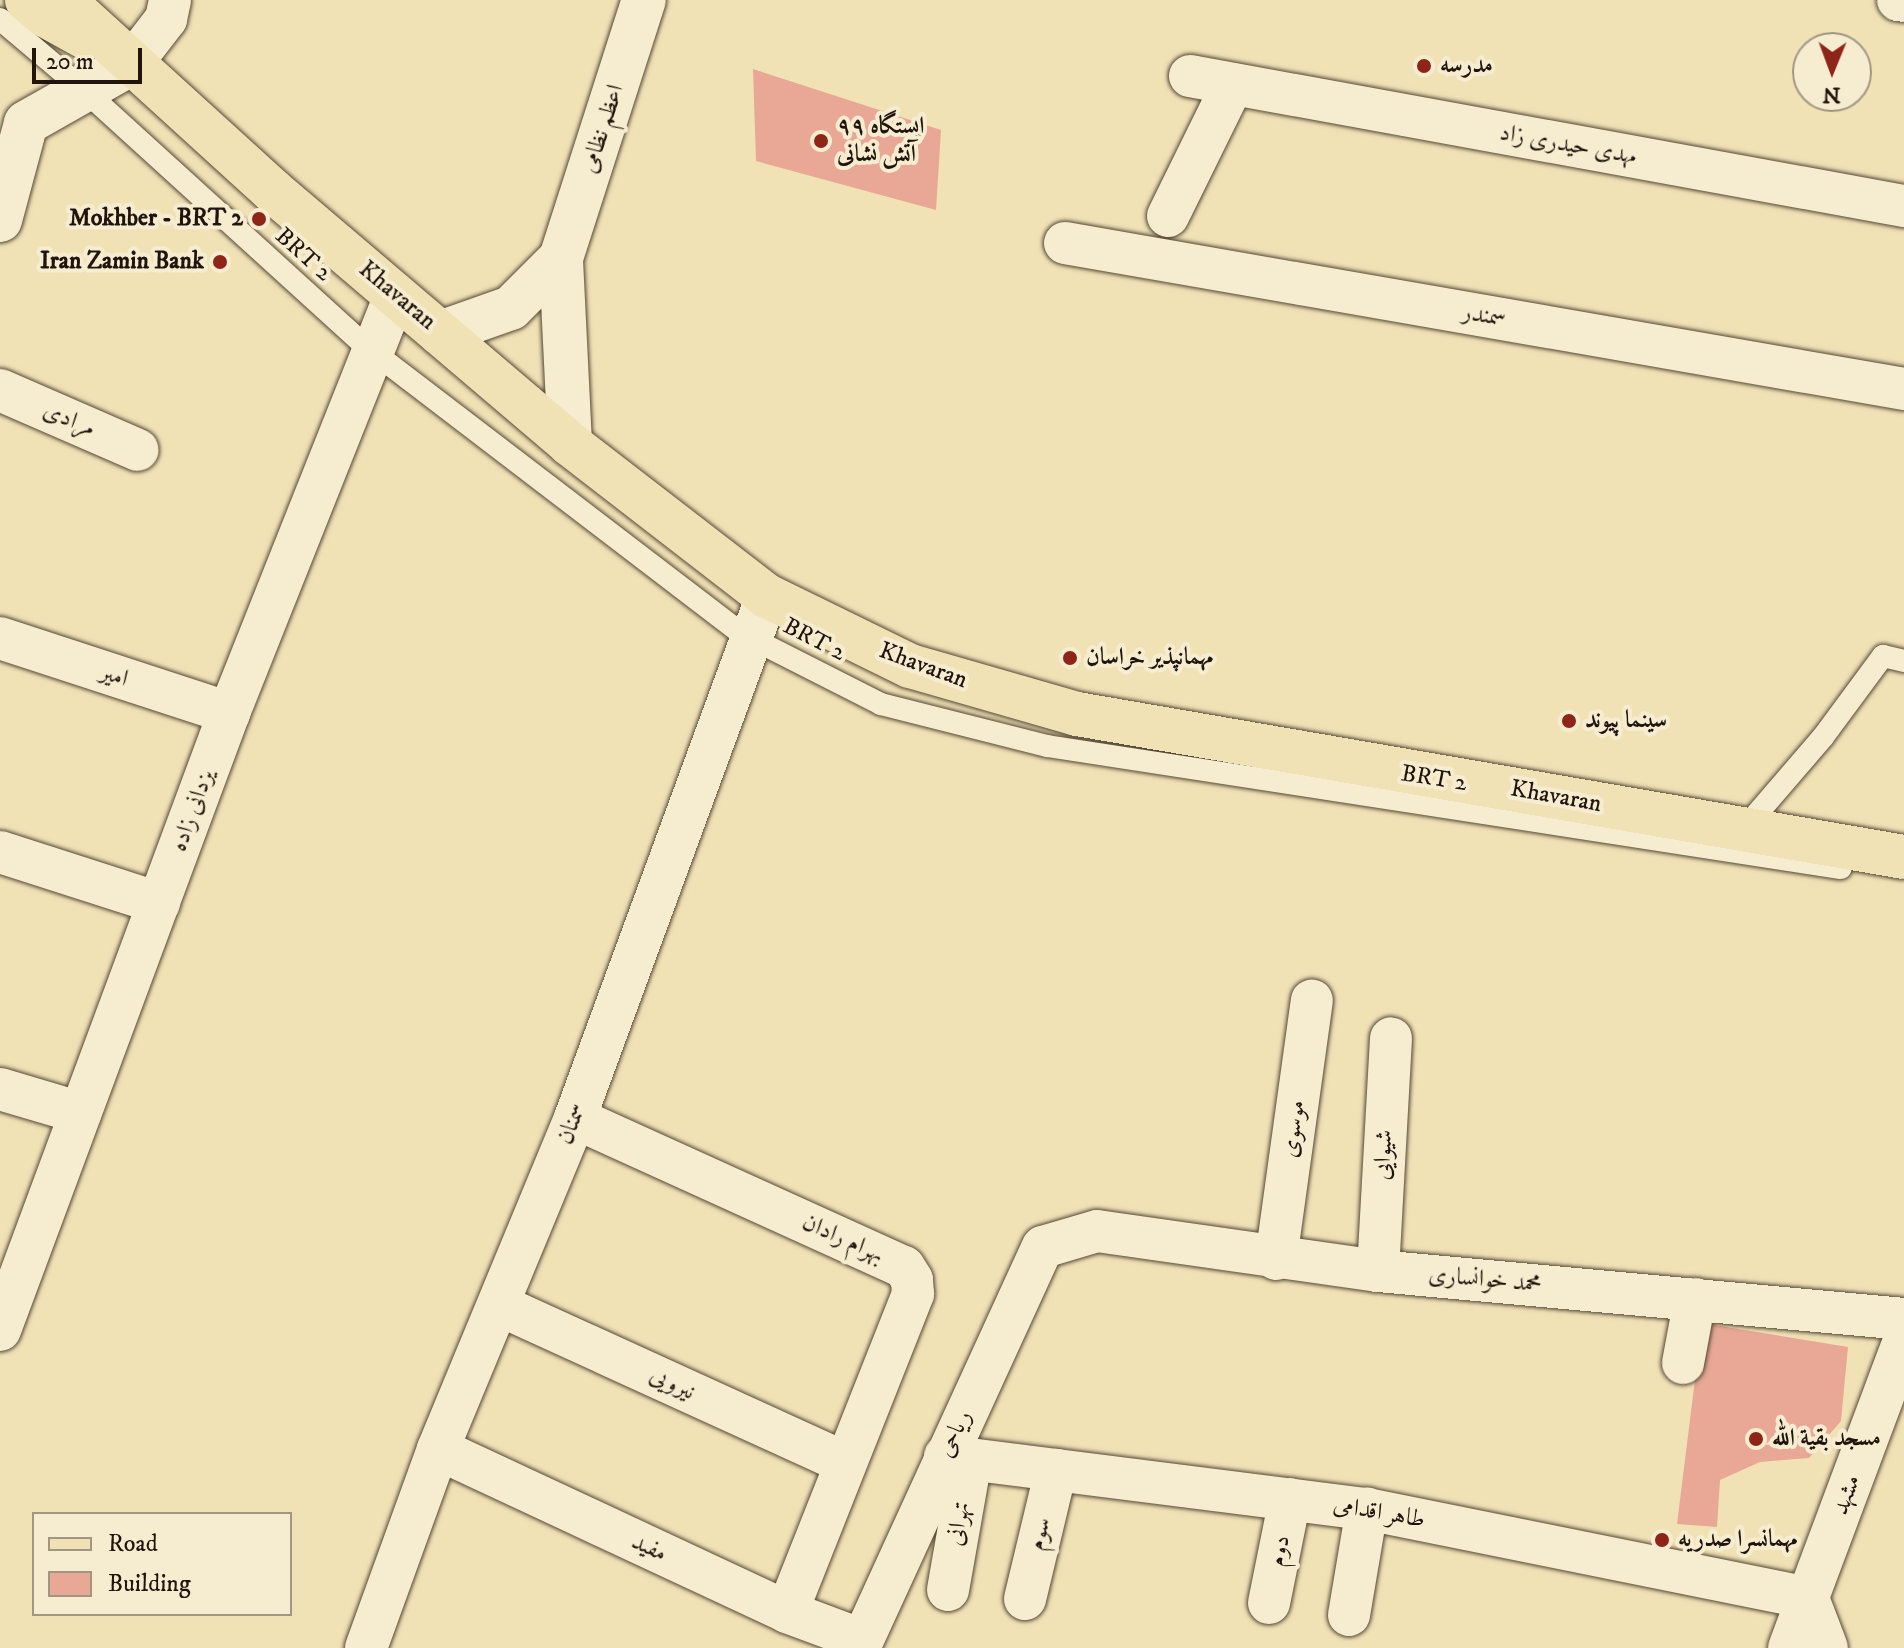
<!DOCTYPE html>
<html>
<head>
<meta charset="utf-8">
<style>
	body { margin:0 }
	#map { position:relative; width:1904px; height:1648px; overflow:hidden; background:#f1e2b6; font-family:"IM FELL DW Pica",Amiri,serif }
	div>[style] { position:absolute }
	.building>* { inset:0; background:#e9a796 }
	.roads { filter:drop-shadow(0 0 2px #554836) drop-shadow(0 0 2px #554836) }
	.lane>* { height:22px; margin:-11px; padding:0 11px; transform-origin:11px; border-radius:11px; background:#f6ecd0 }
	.street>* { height:42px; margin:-21px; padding:0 21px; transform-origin:21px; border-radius:21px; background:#f6ecd0 }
	.secondary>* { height:44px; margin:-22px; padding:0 22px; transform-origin:22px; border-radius:22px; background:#f6ecd0 }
	.primary>* { height:44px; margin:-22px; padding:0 22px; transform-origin:22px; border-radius:22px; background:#f1e2b6 }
	.dots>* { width:22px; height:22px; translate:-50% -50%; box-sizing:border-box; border:4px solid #f6ecd0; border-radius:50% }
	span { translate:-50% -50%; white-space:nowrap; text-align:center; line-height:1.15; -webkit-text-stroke:8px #f6ecd0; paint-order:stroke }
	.poi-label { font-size:24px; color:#21140c; font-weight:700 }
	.left { translate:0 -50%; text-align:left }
	.right { translate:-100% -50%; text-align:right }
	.street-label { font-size:24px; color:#21140c }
	.legend { position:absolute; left:32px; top:1512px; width:260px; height:104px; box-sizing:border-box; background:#f6ecd0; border:2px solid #a19682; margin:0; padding:10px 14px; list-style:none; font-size:24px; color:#21140c }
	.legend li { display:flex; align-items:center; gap:16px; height:40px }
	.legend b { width:40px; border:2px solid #a19682 }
	.north { position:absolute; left:1792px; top:32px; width:80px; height:80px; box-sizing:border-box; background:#f6ecd0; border:2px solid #a19682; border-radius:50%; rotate:181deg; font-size:22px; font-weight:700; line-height:32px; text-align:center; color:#21140c }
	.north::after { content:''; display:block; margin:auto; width:28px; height:36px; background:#8f2418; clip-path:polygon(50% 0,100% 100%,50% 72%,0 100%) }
	.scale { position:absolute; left:32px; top:48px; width:110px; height:36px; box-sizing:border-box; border:4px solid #21140c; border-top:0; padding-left:10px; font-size:24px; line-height:28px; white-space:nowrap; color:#21140c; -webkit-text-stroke:6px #f6ecd0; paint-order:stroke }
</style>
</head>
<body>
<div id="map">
	<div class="building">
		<i style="clip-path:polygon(753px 69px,941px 130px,936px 210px,756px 161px)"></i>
		<i style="clip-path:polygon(1702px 1323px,1848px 1347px,1841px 1421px,1809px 1458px,1760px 1462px,1720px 1480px,1717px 1527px,1677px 1524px)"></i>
	</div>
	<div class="roads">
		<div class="lane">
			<i style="left:0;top:19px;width:110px;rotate:40.2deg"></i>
			<i style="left:84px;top:90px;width:379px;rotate:42.3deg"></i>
			<i style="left:364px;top:345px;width:474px;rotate:37.4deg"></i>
			<i style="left:741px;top:633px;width:157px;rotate:26.9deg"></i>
			<i style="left:881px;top:704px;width:171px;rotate:14.2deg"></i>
			<i style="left:1047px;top:746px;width:803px;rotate:8.74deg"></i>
			<i style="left:1743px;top:830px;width:123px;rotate:-49.3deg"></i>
			<i style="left:1823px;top:737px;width:101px;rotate:-53.5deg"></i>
			<i style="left:1883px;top:656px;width:22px;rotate:13deg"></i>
		</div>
		<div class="street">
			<i style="left:1898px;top:0;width:6px;rotate:9deg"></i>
			<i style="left:132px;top:63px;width:56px;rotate:-52.3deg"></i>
			<i style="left:166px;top:19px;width:19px;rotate:-78deg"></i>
			<i style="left:1190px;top:76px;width:726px;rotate:10.32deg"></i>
			<i style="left:1168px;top:216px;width:147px;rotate:-63.8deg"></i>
			<i style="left:1065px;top:243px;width:852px;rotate:9.87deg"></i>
			<i style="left:0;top:390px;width:150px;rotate:23.5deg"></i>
			<i style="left:0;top:638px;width:241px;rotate:18.1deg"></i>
			<i style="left:0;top:852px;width:167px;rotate:17.8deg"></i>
			<i style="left:0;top:1089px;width:84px;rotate:16.5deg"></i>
			<i style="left:575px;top:1118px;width:361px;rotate:24.4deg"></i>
			<i style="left:904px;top:1267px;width:15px;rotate:58deg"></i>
			<i style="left:912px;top:1280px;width:14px;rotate:86deg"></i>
			<i style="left:913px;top:1294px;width:342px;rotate:111.6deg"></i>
			<i style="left:1276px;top:1259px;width:261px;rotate:-82.1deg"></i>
			<i style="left:1378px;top:1271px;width:233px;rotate:-86.8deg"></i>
			<i style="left:499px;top:1305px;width:380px;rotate:24.5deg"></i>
			<i style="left:0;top:1330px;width:658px;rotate:-69.64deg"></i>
			<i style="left:229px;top:713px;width:450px;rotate:-68.3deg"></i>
			<i style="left:1683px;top:1363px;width:65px;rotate:-79.4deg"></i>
			<i style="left:438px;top:1449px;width:385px;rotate:25deg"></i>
			<i style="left:787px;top:1612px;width:80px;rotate:20.5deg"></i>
			<i style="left:945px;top:1456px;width:425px;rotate:7.2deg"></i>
			<i style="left:1367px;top:1509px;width:450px;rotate:11.4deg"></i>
			<i style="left:948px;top:1590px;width:133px;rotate:-80deg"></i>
			<i style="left:1808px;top:1598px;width:53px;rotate:69.2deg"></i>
			<i style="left:1025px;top:1599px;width:133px;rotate:-76.5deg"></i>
			<i style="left:1269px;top:1603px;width:106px;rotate:-78.6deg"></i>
			<i style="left:1349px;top:1615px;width:108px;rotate:-80.4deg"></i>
			<i style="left:366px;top:1648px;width:212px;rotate:-70.1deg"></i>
			<i style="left:438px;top:1449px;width:358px;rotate:-67.5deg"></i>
			<i style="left:575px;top:1118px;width:556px;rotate:-69.81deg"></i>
			<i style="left:859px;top:1648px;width:441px;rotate:-65.4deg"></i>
			<i style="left:1043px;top:1247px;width:56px;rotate:-16.5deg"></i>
			<i style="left:1097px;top:1231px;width:284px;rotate:8.1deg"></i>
			<i style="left:1378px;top:1271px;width:528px;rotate:5.21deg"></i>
			<i style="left:1789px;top:1648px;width:328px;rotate:-69.5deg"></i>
		</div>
		<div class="secondary">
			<i style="left:0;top:220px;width:100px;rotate:-75deg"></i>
			<i style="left:26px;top:123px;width:122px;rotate:-29.5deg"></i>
			<i style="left:440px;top:333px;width:75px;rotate:-19.4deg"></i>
			<i style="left:511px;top:308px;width:71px;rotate:-45deg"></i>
			<i style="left:570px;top:444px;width:186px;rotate:-92.8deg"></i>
			<i style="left:561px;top:258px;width:271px;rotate:-72.2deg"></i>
		</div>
		<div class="primary">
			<i style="left:27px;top:0;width:23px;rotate:40deg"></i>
			<i style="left:45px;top:15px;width:46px;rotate:28.8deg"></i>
			<i style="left:63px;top:0;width:284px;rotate:42.3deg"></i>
			<i style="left:273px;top:191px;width:390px;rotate:40.4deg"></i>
			<i style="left:570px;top:444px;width:249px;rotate:37.7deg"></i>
			<i style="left:767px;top:596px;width:159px;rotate:26.1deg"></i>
			<i style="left:910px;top:666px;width:174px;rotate:16deg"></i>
			<i style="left:1077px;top:714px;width:839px;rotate:9.81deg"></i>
		</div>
	</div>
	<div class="dots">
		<i style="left:1424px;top:66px;background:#8f2418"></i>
		<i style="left:821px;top:141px;background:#8f2418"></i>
		<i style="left:259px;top:219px;background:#8f2418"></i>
		<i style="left:220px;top:262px;background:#8f2418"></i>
		<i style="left:1070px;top:658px;background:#8f2418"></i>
		<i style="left:1569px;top:721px;background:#8f2418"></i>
		<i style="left:1756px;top:1439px;background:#8f2418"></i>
		<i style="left:1662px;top:1540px;background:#8f2418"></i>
	</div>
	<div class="poi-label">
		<span class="left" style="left:1440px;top:66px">مدرسه</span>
		<span class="left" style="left:837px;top:141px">ایستگاه ۹۹<br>آتش نشانی</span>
		<span class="right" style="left:243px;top:219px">Mokhber - BRT 2</span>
		<span class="right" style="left:204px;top:262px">Iran Zamin Bank</span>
		<span class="left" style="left:1086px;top:658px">مهمانپذیر خراسان</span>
		<span class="left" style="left:1585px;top:721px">سینما پیوند</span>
		<span class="left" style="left:1772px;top:1439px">مسجد بقیة الله</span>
		<span class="left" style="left:1678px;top:1540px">مهمانسرا صدریه</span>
	</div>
	<div class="street-label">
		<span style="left:603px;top:129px;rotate:-72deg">اعظم نظامی</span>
		<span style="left:1568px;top:145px;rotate:10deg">مهدی حیدری زاد</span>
		<span style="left:303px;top:255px;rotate:42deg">BRT 2</span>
		<span style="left:397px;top:296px;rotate:40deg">Khavaran</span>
		<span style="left:1484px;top:316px;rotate:10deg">سمندر</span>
		<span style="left:69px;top:420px;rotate:23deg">مرادی</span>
		<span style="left:814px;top:640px;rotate:27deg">BRT 2</span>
		<span style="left:923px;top:666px;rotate:20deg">Khavaran</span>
		<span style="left:114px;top:676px;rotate:18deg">امیر</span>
		<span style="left:1434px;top:779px;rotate:9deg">BRT 2</span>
		<span style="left:1556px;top:797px;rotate:10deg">Khavaran</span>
		<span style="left:193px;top:811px;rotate:-70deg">یزدانی زاده</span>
		<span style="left:572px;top:1124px;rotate:-69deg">سمنان</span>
		<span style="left:1294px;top:1129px;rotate:-82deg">موسوی</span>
		<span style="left:1384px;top:1155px;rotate:-87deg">شیوایی</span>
		<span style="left:843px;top:1239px;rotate:24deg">بهرام رادان</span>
		<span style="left:1485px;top:1280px;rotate:5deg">محمد خوانساری</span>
		<span style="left:672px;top:1384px;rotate:25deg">نیرویی</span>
		<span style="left:955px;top:1434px;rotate:-65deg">ریاحی</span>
		<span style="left:1847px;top:1495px;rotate:-70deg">مشهد</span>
		<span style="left:1379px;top:1513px;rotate:10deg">طاهر اقدامی</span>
		<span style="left:959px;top:1524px;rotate:-80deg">تهرانی</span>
		<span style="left:1040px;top:1534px;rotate:-76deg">سوم</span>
		<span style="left:649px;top:1548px;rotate:25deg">مفید</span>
		<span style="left:1280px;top:1551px;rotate:-79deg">دوم</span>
	</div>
	<ul class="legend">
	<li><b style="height:10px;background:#f1e2b6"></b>Road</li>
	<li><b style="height:22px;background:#e9a796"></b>Building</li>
	</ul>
	<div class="north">N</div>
	<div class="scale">20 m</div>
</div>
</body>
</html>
